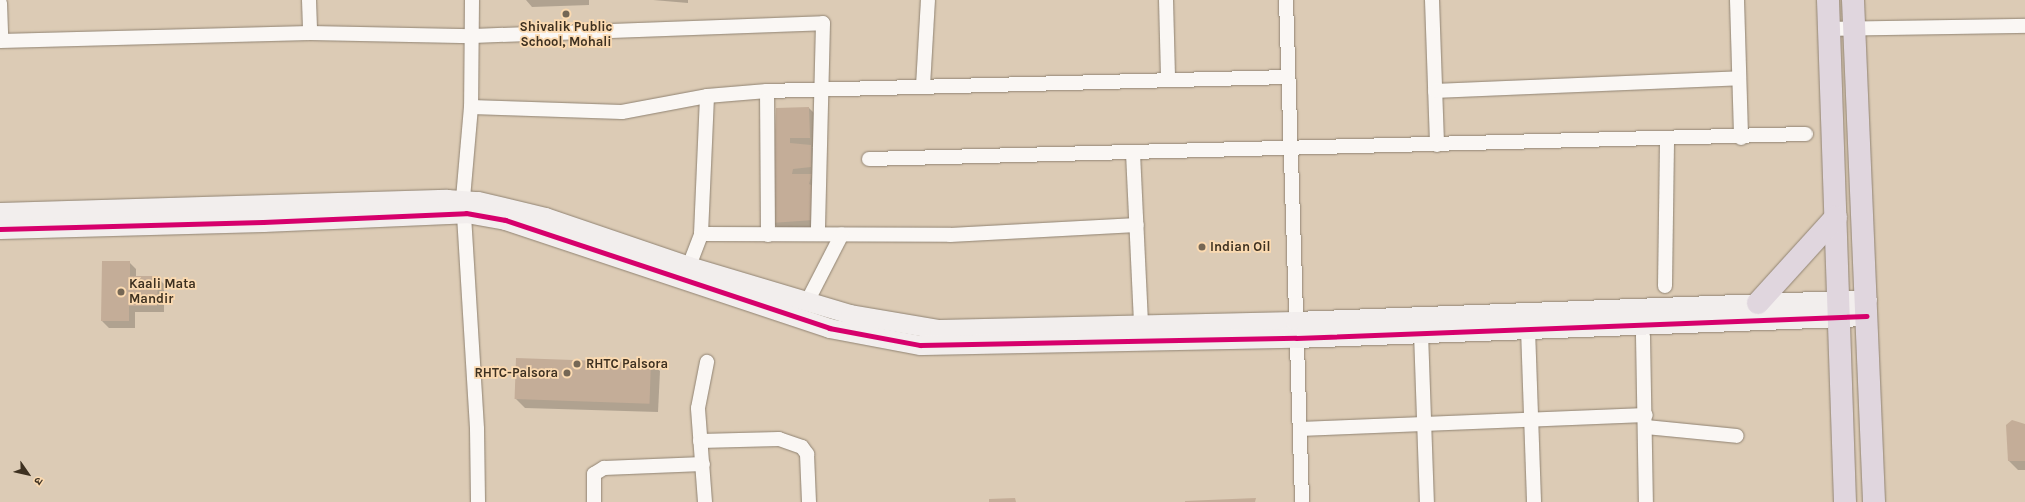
<!DOCTYPE html>
<html>
<head>
<meta charset="utf-8">
<style>
	body { margin:0 }
	#map { position:relative; width:2025px; height:502px; overflow:hidden; background:#dccbb5; font-family:Karla,"Noto Sans Devanagari",sans-serif }
	div>[style] { position:absolute }
	.shadow>* { inset:0; background:#0003 }
	.building>* { inset:0; background:#c4ad98; transform-origin:0 0 }
	.roads { filter:drop-shadow(0 0 1px #908372) drop-shadow(0 0 1px #908372) }
	.street>* { height:14px; margin:-7px; padding:0 7px; transform-origin:7px; border-radius:7px; background:#faf7f4 }
	.secondary>* { height:19px; margin:-9.5px; padding:0 9.5px; transform-origin:9.5px; border-radius:9.5px; background:#f2eeed }
	.highway>* { height:22px; margin:-11px; padding:0 11px; transform-origin:11px; border-radius:11px; background:#e0d6de }
	.cycleway>* { height:5px; margin:-2.5px; padding:0 2.5px; transform-origin:2.5px; border-radius:2.5px; background:#d6006c }
	.dots>* { width:11px; height:11px; translate:-50% -50%; box-sizing:border-box; border:2px solid #fbdab1; border-radius:50% }
	span { translate:-50% -50%; white-space:nowrap; text-align:center; line-height:1.15; -webkit-text-stroke:3.5px #fbdab1; paint-order:stroke }
	.poi-label { font-size:13px; color:#3e3121; font-weight:700 }
	.left { translate:0 -50%; text-align:left }
	.right { translate:-100% -50%; text-align:right }
	.north { position:absolute; left:8px; top:454px; width:40px; height:40px; -webkit-text-stroke:3px #fbdab1; paint-order:stroke; rotate:124deg; font-size:11px; font-weight:700; line-height:16px; text-align:center; color:#3e3121 }
	.north::after { content:''; display:block; margin:auto; width:14px; height:18px; background:#3e3121; clip-path:polygon(50% 0,100% 100%,50% 72%,0 100%) }
</style>
</head>
<body>
<div id="map">
	<div class="shadow">
		<i style="clip-path:polygon(526px 0,589px 0,589px 5px,532px 7px)"></i>
		<i style="clip-path:polygon(653px 0,688px 0,688px 3px)"></i>
		<i style="clip-path:polygon(809px 108px,818px 117px,818px 147px,812px 147px,819px 154px,822px 229px,781px 231px,772px 222px,777px 109px)"></i>
		<i style="clip-path:polygon(129px 262px,136px 269px,136px 277px,157px 277px,164px 284px,164px 312px,135px 312px,135px 328px,109px 328px,102px 321px)"></i>
		<i style="clip-path:polygon(651px 363px,660px 371px,658px 412px,525px 408px,516px 399px)"></i>
		<i style="clip-path:polygon(2007px 425px,2025px 425px,2025px 470px,2018px 470px,2009px 461px)"></i>
	</div>
	<div class="building">
		<i style="clip-path:polygon(809px 107px,810px 138px,790px 138px,790px 143px,811px 145px,811px 167px,793px 169px,792px 174px,812px 174px,809px 184px,814px 186px,814px 220px,771px 223px,776px 108px)"></i>
		<i style="clip-path:polygon(102px 261px,130px 261px,130px 276px,158px 276px,157px 306px,129px 306px,129px 321px,101px 321px)"></i>
		<i style="left:516px;top:358px;width:135px;height:41px;rotate:2deg"></i>
		<i style="clip-path:polygon(2012px 420px,2025px 424px,2025px 461px,2008px 461px,2006px 425px)"></i>
		<i style="clip-path:polygon(1015px 498px,1016px 502px,989px 502px,989px 499px)"></i>
		<i style="clip-path:polygon(1256px 498px,1255px 502px,1185px 502px,1185px 501px)"></i>
	</div>
	<div class="roads">
		<div class="street">
			<i style="left:309px;top:0;width:33px;rotate:88deg"></i>
			<i style="left:472px;top:0;width:107px;rotate:90.5deg"></i>
			<i style="left:471px;top:107px;width:92px;rotate:95deg"></i>
			<i style="left:463px;top:199px;width:230px;rotate:86.5deg"></i>
			<i style="left:477px;top:429px;width:73px;rotate:89.2deg"></i>
			<i style="left:1166px;top:0;width:78px;rotate:88.5deg"></i>
			<i style="left:1286px;top:0;width:502px;rotate:88.17deg"></i>
			<i style="left:1432px;top:0;width:145px;rotate:88deg"></i>
			<i style="left:1737px;top:0;width:138px;rotate:88.3deg"></i>
			<i style="left:0;top:3px;width:37px;rotate:88deg"></i>
			<i style="left:1829px;top:29px;width:196px;rotate:-0.9deg"></i>
			<i style="left:0;top:41px;width:310px;rotate:-1.5deg"></i>
			<i style="left:310px;top:33px;width:163px;rotate:1.1deg"></i>
			<i style="left:473px;top:36px;width:350px;rotate:-2.1deg"></i>
			<i style="left:823px;top:23px;width:210px;rotate:91.4deg"></i>
			<i style="left:923px;top:86px;width:86px;rotate:-86.7deg"></i>
			<i style="left:767px;top:91px;width:144px;rotate:89.6deg"></i>
			<i style="left:1435px;top:91px;width:304px;rotate:-2.4deg"></i>
			<i style="left:471px;top:107px;width:151px;rotate:1.9deg"></i>
			<i style="left:622px;top:112px;width:86px;rotate:-10.7deg"></i>
			<i style="left:707px;top:96px;width:60px;rotate:-4.8deg"></i>
			<i style="left:767px;top:91px;width:521px;rotate:-1.54deg"></i>
			<i style="left:1133px;top:153px;width:171px;rotate:87.3deg"></i>
			<i style="left:869px;top:159px;width:937px;rotate:-1.53deg"></i>
			<i style="left:701px;top:234px;width:249px;rotate:0.2deg"></i>
			<i style="left:950px;top:235px;width:187px;rotate:-3.1deg"></i>
			<i style="left:689px;top:266px;width:34px;rotate:-69deg"></i>
			<i style="left:701px;top:234px;width:138px;rotate:-87.5deg"></i>
			<i style="left:1665px;top:286px;width:146px;rotate:-89.2deg"></i>
			<i style="left:807px;top:302px;width:76px;rotate:-62.8deg"></i>
			<i style="left:1528px;top:329px;width:173px;rotate:88deg"></i>
			<i style="left:1421px;top:333px;width:169px;rotate:88deg"></i>
			<i style="left:1643px;top:336px;width:166px;rotate:89deg"></i>
			<i style="left:1646px;top:427px;width:91px;rotate:5.6deg"></i>
			<i style="left:1300px;top:429px;width:346px;rotate:-2.3deg"></i>
			<i style="left:700px;top:441px;width:79px;rotate:-1.5deg"></i>
			<i style="left:779px;top:439px;width:24px;rotate:19deg"></i>
			<i style="left:802px;top:447px;width:9px;rotate:54deg"></i>
			<i style="left:807px;top:454px;width:48px;rotate:87.6deg"></i>
			<i style="left:594px;top:502px;width:28px;rotate:-90deg"></i>
			<i style="left:594px;top:474px;width:12px;rotate:-31deg"></i>
			<i style="left:604px;top:468px;width:99px;rotate:-2.3deg"></i>
			<i style="left:705px;top:502px;width:94px;rotate:-94.3deg"></i>
			<i style="left:698px;top:408px;width:47px;rotate:-78.9deg"></i>
		</div>
		<div class="secondary">
			<i style="left:0;top:212px;width:447px;rotate:-1.7deg"></i>
			<i style="left:447px;top:199px;width:31px;rotate:4deg"></i>
			<i style="left:478px;top:201px;width:69px;rotate:13.4deg"></i>
			<i style="left:545px;top:217px;width:152px;rotate:18.8deg"></i>
			<i style="left:689px;top:266px;width:168px;rotate:16.6deg"></i>
			<i style="left:850px;top:314px;width:90px;rotate:9.6deg"></i>
			<i style="left:939px;top:329px;width:356px;rotate:-1.3deg"></i>
			<i style="left:1295px;top:321px;width:572px;rotate:-2.2deg"></i>
			<i style="left:0;top:229px;width:263px;rotate:-1.5deg"></i>
			<i style="left:263px;top:222px;width:203px;rotate:-2.5deg"></i>
			<i style="left:466px;top:213px;width:40px;rotate:10deg"></i>
			<i style="left:505px;top:220px;width:342px;rotate:18.4deg"></i>
			<i style="left:829px;top:328px;width:93px;rotate:10.6deg"></i>
			<i style="left:920px;top:345px;width:376px;rotate:-1.1deg"></i>
			<i style="left:1296px;top:338px;width:571px;rotate:-2.21deg"></i>
		</div>
		<div class="highway">
			<i style="left:1828px;top:0;width:502px;rotate:88.06deg"></i>
			<i style="left:1853px;top:0;width:502px;rotate:87.6deg"></i>
			<i style="left:1758px;top:303px;width:116px;rotate:-47.8deg"></i>
		</div>
	</div>
	<div class="cycleway">
		<i style="left:0;top:229px;width:263px;rotate:-1.5deg"></i>
		<i style="left:263px;top:222px;width:203px;rotate:-2.5deg"></i>
		<i style="left:466px;top:213px;width:40px;rotate:10deg"></i>
		<i style="left:505px;top:220px;width:342px;rotate:18.4deg"></i>
		<i style="left:829px;top:328px;width:93px;rotate:10.6deg"></i>
		<i style="left:920px;top:345px;width:376px;rotate:-1.1deg"></i>
		<i style="left:1296px;top:338px;width:571px;rotate:-2.21deg"></i>
	</div>
	<div class="dots">
		<i style="left:566px;top:14px;background:#756755"></i>
		<i style="left:1202px;top:247px;background:#756755"></i>
		<i style="left:121px;top:292px;background:#756755"></i>
		<i style="left:577px;top:364px;background:#756755"></i>
		<i style="left:567px;top:373px;background:#756755"></i>
	</div>
	<div class="poi-label">
		<span style="left:566px;top:35px">Shivalik Public<br>School, Mohali</span>
		<span class="left" style="left:1210px;top:247px">Indian Oil</span>
		<span class="left" style="left:129px;top:292px">Kaali Mata<br>Mandir</span>
		<span class="left" style="left:586px;top:364px">RHTC Palsora</span>
		<span class="right" style="left:558px;top:373px">RHTC-Palsora</span>
	</div>
	<div class="north">उ</div>
</div>
</body>
</html>
